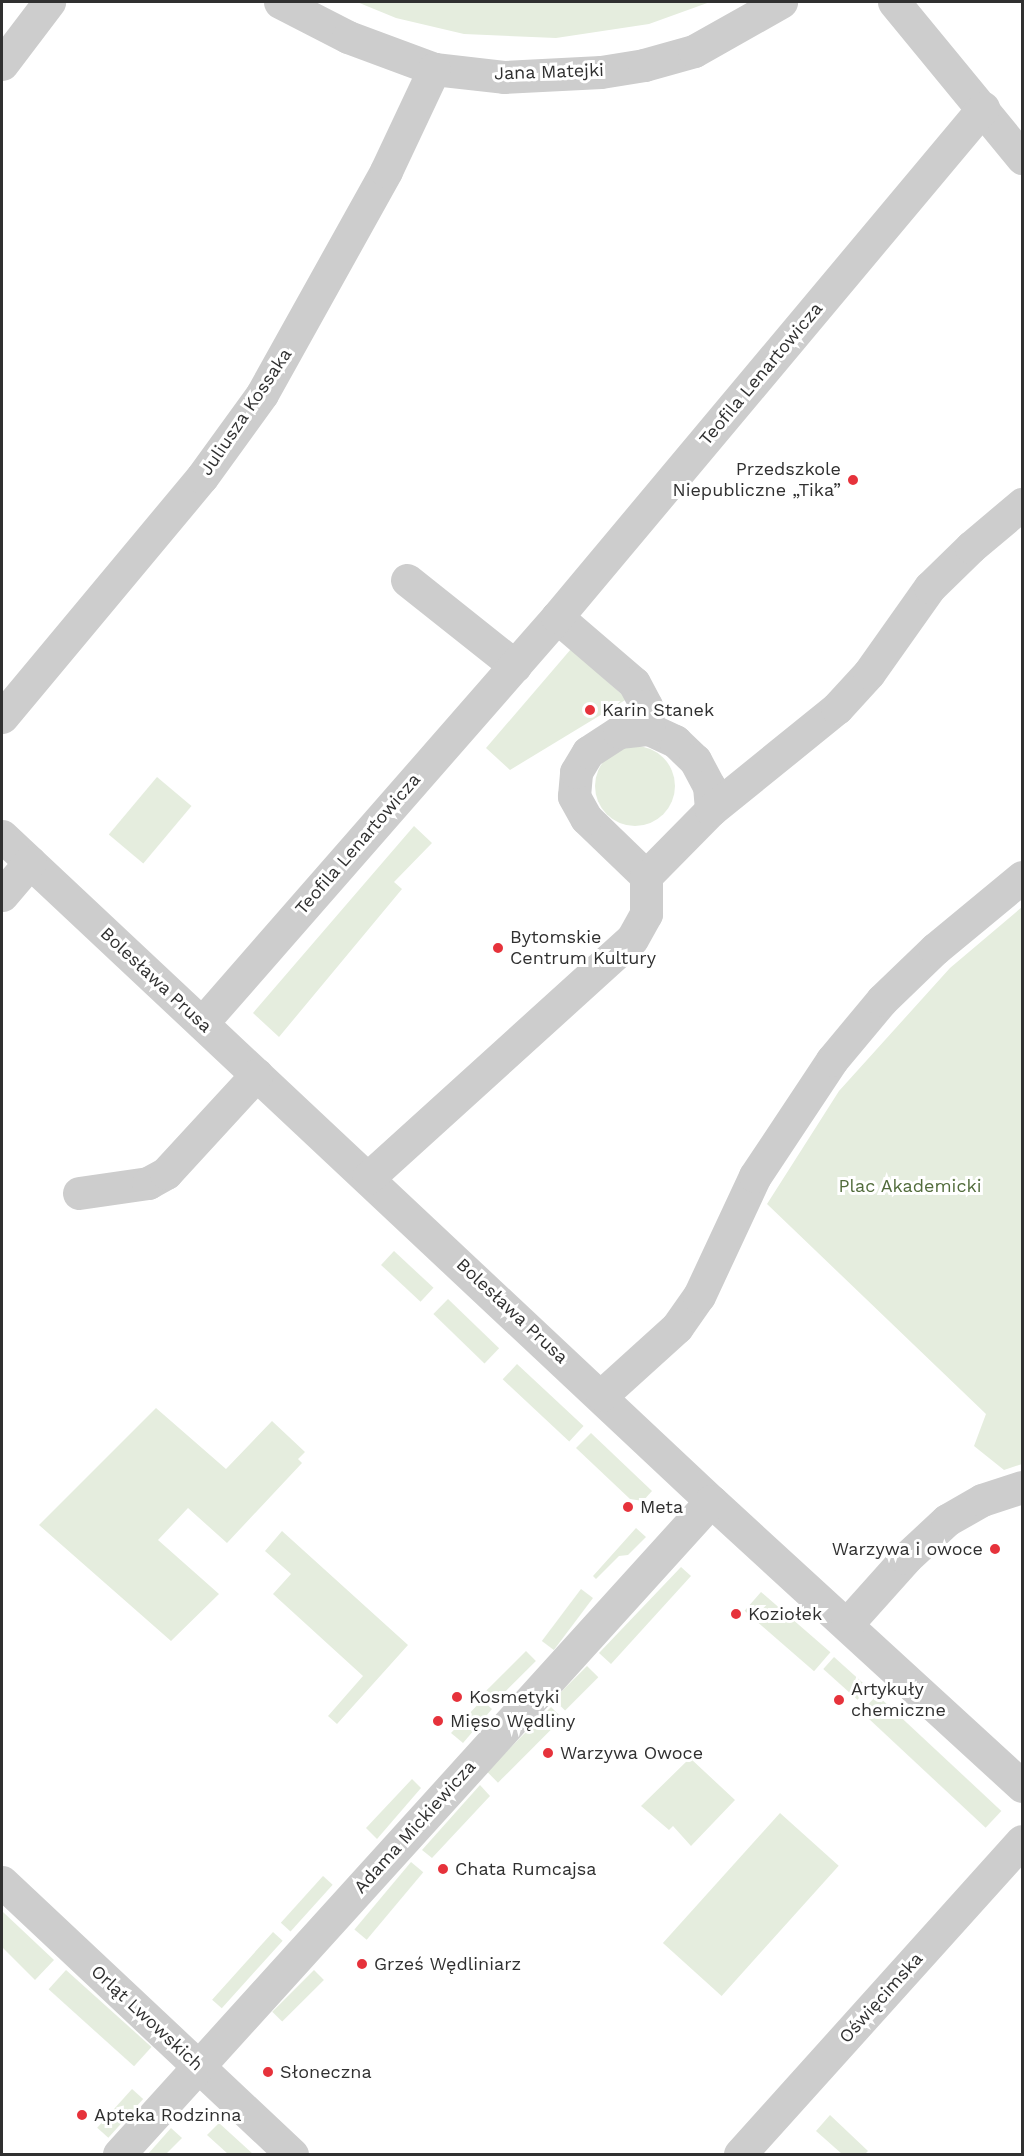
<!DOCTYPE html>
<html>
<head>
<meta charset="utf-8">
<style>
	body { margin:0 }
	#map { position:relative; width:1024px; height:2156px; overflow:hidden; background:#fff; font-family:"Work Sans",sans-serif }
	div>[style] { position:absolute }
	.green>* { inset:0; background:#e5edde; transform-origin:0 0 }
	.round { border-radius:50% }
	.minor>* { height:33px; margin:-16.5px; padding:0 16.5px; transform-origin:16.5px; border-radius:16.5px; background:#cdcdcd }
	.dots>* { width:16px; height:16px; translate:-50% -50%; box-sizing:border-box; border:3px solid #fff; border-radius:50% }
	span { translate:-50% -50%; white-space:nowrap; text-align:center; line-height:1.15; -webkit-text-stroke:6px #fff; paint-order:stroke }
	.street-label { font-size:18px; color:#303030 }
	.poi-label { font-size:18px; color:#303030 }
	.right { translate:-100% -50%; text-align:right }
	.left { translate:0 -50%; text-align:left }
	.park-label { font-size:18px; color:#526c3c }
	.frame { position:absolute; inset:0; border:3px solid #303030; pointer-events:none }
</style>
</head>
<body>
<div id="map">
	<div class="green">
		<i style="clip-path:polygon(357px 2px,356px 2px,710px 2px,649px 24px,556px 38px,464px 34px,396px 18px)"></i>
		<i style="clip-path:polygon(571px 649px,627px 699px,510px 770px,486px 748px)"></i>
		<i class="round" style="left:595px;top:746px;width:80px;height:80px"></i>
		<i style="left:157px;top:777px;width:45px;height:75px;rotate:40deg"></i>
		<i style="clip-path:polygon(414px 826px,432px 843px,394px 882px,402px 889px,279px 1037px,253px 1013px)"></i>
		<i style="clip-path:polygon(1022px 907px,1022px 1464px,1004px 1470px,974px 1446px,986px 1414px,767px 1204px,839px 1091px,950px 968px)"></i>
		<i style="left:394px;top:1251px;width:54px;height:19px;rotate:43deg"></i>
		<i style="left:448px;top:1299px;width:71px;height:21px;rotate:44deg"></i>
		<i style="left:517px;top:1364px;width:91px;height:21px;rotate:43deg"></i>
		<i style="clip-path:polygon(156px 1408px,226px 1469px,272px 1421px,305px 1452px,298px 1459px,302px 1463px,227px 1543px,188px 1508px,158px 1540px,219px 1594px,171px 1641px,39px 1525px)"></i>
		<i style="clip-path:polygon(591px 1433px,652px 1491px,643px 1501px,630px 1499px,576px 1448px)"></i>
		<i style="clip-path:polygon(636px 1528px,646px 1537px,628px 1555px,619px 1556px,596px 1579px,593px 1576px)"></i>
		<i style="clip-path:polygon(282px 1531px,408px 1645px,337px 1724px,328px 1716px,363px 1676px,273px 1594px,291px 1574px,265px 1551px)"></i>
		<i style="clip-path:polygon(681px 1567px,691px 1576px,611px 1664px,599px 1653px)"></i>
		<i style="left:581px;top:1589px;width:15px;height:65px;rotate:37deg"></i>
		<i style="left:761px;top:1592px;width:92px;height:25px;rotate:41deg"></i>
		<i style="left:526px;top:1651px;width:14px;height:56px;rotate:45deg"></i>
		<i style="left:834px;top:1657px;width:46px;height:16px;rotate:42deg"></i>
		<i style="left:587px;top:1666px;width:16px;height:47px;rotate:45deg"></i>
		<i style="left:877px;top:1695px;width:170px;height:23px;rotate:43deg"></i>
		<i style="clip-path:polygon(482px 1700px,492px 1709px,463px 1743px,451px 1733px)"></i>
		<i style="left:551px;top:1707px;width:16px;height:91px;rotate:45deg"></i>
		<i style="clip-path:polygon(690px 1758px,735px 1800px,691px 1846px,673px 1826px,669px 1830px,641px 1806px)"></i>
		<i style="clip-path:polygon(412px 1779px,421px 1788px,377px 1839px,366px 1828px)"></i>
		<i style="clip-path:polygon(480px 1785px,490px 1796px,432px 1858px,422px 1850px)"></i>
		<i style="left:780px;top:1813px;width:79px;height:175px;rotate:42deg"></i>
		<i style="left:411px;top:1862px;width:16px;height:88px;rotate:40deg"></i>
		<i style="left:323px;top:1876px;width:13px;height:63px;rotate:42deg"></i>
		<i style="clip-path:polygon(3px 1912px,54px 1960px,35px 1980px,2px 1947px)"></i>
		<i style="left:273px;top:1932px;width:13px;height:91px;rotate:42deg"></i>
		<i style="left:66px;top:1970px;width:115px;height:26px;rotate:42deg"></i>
		<i style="left:314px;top:1970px;width:14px;height:59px;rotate:45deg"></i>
		<i style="left:132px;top:2089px;width:15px;height:52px;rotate:42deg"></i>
		<i style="clip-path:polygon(830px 2115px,868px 2151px,865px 2154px,842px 2154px,816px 2131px)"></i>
		<i style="clip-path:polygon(219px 2123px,253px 2154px,228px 2154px,207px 2135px)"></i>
		<i style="clip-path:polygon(171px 2128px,182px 2138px,166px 2154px,148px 2154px)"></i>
	</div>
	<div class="minor">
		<i style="left:280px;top:2px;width:76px;rotate:27.2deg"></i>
		<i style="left:348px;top:37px;width:92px;rotate:20.4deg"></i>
		<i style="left:434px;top:69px;width:70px;rotate:6.5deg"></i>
		<i style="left:504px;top:77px;width:97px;rotate:-3deg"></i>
		<i style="left:601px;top:72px;width:44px;rotate:-9.2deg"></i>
		<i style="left:644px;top:65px;width:52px;rotate:-15.6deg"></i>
		<i style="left:694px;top:51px;width:100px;rotate:-29.4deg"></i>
		<i style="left:894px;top:2px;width:202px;rotate:50.6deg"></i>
		<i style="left:2px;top:64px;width:78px;rotate:-52.8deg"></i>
		<i style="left:407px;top:580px;width:138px;rotate:38.5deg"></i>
		<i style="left:557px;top:617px;width:101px;rotate:40.6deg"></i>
		<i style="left:634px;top:683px;width:26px;rotate:62deg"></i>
		<i style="left:646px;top:706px;width:23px;rotate:83deg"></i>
		<i style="left:2px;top:717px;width:312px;rotate:-50.2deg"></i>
		<i style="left:202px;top:477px;width:102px;rotate:-54.1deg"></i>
		<i style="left:262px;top:394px;width:255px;rotate:-60.9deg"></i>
		<i style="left:386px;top:171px;width:113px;rotate:-64.8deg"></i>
		<i style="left:649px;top:729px;width:29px;rotate:25deg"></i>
		<i style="left:675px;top:741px;width:28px;rotate:44deg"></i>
		<i style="left:695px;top:760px;width:30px;rotate:62deg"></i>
		<i style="left:709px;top:786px;width:24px;rotate:85deg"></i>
		<i style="left:711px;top:810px;width:93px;rotate:134.6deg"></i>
		<i style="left:646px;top:876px;width:83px;rotate:-136deg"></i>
		<i style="left:586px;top:818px;width:25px;rotate:-119deg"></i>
		<i style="left:574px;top:796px;width:24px;rotate:-85deg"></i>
		<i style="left:576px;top:772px;width:23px;rotate:-59deg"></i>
		<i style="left:588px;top:752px;width:37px;rotate:-33deg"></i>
		<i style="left:619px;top:732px;width:30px;rotate:-6deg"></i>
		<i style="left:711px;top:810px;width:162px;rotate:-39deg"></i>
		<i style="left:837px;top:708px;width:47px;rotate:-47.6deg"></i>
		<i style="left:869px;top:673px;width:105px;rotate:-54.7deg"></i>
		<i style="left:930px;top:587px;width:57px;rotate:-44.3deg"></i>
		<i style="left:971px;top:547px;width:67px;rotate:-40.1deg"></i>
		<i style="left:2px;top:836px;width:972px;rotate:43.17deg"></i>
		<i style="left:711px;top:1501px;width:422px;rotate:42.5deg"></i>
		<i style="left:2px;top:895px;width:43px;rotate:-49.7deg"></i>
		<i style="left:202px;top:1023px;width:539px;rotate:-48.83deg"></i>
		<i style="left:557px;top:617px;width:664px;rotate:-50.07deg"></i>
		<i style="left:368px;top:1178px;width:356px;rotate:-42.2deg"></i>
		<i style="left:632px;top:939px;width:29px;rotate:-61deg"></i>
		<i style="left:646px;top:914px;width:38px;rotate:-90deg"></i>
		<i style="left:79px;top:1193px;width:70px;rotate:-8.2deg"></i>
		<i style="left:148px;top:1183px;width:21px;rotate:-29deg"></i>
		<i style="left:166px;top:1173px;width:134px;rotate:-47.4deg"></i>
		<i style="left:602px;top:1395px;width:101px;rotate:-42.2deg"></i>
		<i style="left:677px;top:1327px;width:38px;rotate:-55deg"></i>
		<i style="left:699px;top:1296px;width:132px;rotate:-65deg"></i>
		<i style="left:755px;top:1176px;width:139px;rotate:-56.4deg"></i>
		<i style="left:832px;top:1060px;width:78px;rotate:-50.2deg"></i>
		<i style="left:882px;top:1000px;width:74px;rotate:-43.9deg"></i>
		<i style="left:935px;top:949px;width:113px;rotate:-39.6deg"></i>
		<i style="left:847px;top:1624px;width:89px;rotate:-48.2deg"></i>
		<i style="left:906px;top:1558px;width:56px;rotate:-42.8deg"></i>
		<i style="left:947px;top:1520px;width:40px;rotate:-29.7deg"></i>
		<i style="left:982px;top:1500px;width:42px;rotate:-18deg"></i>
		<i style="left:2px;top:1882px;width:398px;rotate:43.2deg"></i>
		<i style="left:119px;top:2154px;width:881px;rotate:-47.81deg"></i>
		<i style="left:740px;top:2154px;width:421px;rotate:-48deg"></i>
	</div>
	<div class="dots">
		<i style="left:853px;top:480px;background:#e6323b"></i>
		<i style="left:590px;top:710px;background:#e6323b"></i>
		<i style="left:498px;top:948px;background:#e6323b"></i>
		<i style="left:628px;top:1507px;background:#e6323b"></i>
		<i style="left:995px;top:1549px;background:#e6323b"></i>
		<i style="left:736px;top:1614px;background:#e6323b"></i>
		<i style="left:457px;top:1697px;background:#e6323b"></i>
		<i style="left:839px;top:1700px;background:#e6323b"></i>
		<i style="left:438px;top:1721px;background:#e6323b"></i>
		<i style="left:548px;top:1753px;background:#e6323b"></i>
		<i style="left:443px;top:1869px;background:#e6323b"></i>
		<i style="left:362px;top:1964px;background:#e6323b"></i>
		<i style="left:268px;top:2072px;background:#e6323b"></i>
		<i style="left:82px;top:2115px;background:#e6323b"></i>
	</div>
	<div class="street-label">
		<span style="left:549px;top:72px;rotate:-2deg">Jana Matejki</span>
		<span style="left:761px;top:374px;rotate:-50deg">Teofila Lenartowicza</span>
		<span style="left:246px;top:412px;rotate:-56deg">Juliusza Kossaka</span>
		<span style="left:358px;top:844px;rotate:-49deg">Teofila Lenartowicza</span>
		<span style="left:156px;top:980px;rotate:43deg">Bolesława Prusa</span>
		<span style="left:512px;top:1311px;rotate:43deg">Bolesława Prusa</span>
		<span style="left:415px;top:1827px;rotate:-48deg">Adama Mickiewicza</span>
		<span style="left:881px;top:1998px;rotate:-48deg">Oświęcimska</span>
		<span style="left:147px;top:2018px;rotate:43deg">Orląt Lwowskich</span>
	</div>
	<div class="poi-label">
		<span class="right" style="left:841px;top:480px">Przedszkole<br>Niepubliczne „Tika”</span>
		<span class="left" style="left:602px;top:710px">Karin Stanek</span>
		<span class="left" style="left:510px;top:948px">Bytomskie<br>Centrum Kultury</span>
		<span class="left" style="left:640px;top:1507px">Meta</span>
		<span class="right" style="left:983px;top:1549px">Warzywa i owoce</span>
		<span class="left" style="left:748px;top:1614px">Koziołek</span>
		<span class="left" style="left:851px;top:1700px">Artykuły<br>chemiczne</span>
		<span class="left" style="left:469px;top:1697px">Kosmetyki</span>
		<span class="left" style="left:450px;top:1721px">Mięso Wędliny</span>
		<span class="left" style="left:560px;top:1753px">Warzywa Owoce</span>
		<span class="left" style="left:455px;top:1869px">Chata Rumcajsa</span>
		<span class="left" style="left:374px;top:1964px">Grześ Wędliniarz</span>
		<span class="left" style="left:280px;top:2072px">Słoneczna</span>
		<span class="left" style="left:94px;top:2115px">Apteka Rodzinna</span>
	</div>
	<div class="park-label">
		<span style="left:910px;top:1186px">Plac Akademicki</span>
	</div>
	<div class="frame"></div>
</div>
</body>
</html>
